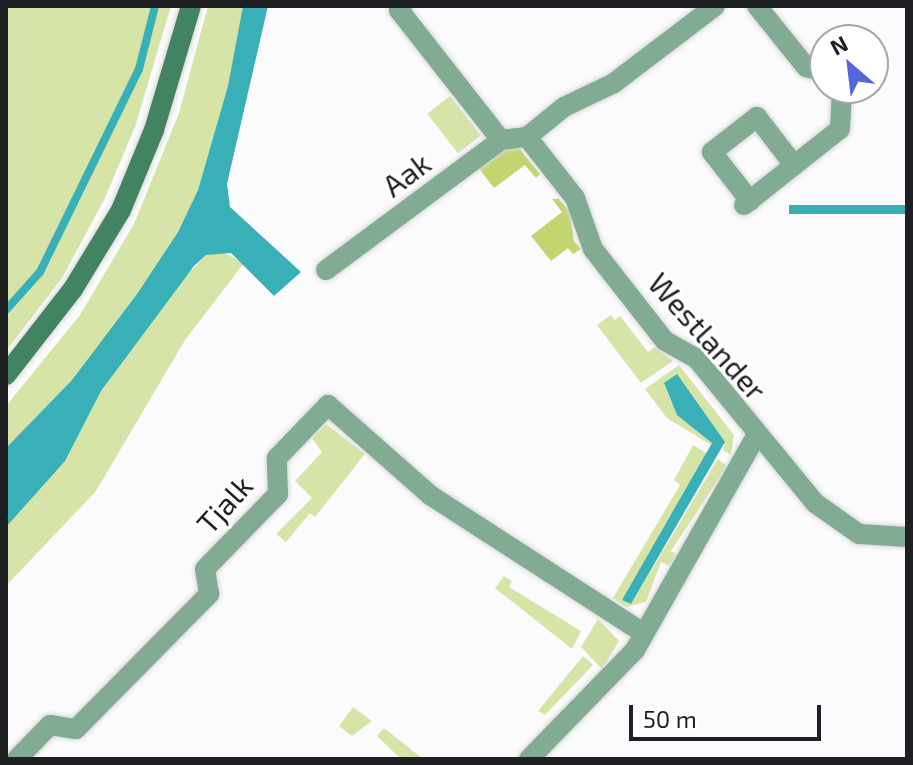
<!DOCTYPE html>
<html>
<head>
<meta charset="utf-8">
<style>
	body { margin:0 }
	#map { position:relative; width:913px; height:765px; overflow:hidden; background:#fbfbfd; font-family:"Exo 2",sans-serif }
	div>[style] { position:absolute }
	.green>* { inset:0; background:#d7e4a7; transform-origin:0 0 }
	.forest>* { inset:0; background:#c3d56f }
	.water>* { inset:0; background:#39b0b7; transform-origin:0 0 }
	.stream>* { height:8px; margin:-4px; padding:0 4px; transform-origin:4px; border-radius:4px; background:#39b0b7 }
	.roads { filter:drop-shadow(0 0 2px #d8d8da) drop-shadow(0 0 2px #d8d8da) }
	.street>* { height:20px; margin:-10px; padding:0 10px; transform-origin:10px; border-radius:10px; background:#81ab93 }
	.secondary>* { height:20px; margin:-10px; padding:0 10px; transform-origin:10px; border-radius:10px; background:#428461 }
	span { translate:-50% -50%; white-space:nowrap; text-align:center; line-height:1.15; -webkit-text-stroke:6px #fff; paint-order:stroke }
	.street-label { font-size:30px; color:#1f2024 }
	.frame { position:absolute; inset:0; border:8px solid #1f2024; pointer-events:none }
	.north { position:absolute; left:809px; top:24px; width:80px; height:80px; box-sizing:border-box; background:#fff; border:2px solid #a5a6a7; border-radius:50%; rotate:332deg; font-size:22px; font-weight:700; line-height:32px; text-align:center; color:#1f2024 }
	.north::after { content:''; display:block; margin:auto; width:28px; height:36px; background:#5265db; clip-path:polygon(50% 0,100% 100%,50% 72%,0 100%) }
	.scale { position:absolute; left:629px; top:705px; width:192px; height:36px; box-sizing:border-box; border:4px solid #1f2024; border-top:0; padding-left:10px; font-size:24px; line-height:28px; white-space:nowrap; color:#1f2024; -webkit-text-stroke:6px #fff; paint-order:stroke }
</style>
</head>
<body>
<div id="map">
	<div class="green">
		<i style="clip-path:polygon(6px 6px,171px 6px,135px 127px,104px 200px,62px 278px,6px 351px)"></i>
		<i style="clip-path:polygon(208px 6px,253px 6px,198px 190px,178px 232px,137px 294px,72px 380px,6px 448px,6px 406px,80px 315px,134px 224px,179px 113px)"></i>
		<i style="left:450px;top:96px;width:50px;height:29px;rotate:52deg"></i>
		<i style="clip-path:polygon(220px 251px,244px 263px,185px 340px,96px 491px,6px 586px,6px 527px,170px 293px,206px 255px)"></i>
		<i style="clip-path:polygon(611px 315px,615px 320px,620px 316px,648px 352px,655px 347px,673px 361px,641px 383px,597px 325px)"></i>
		<i style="clip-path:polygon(679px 365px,734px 435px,731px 455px,723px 450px,725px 442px,664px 384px,677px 414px,711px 438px,711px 445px,667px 418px,645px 389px)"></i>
		<i style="clip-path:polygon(326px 424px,365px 454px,315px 517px,310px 513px,286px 542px,276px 534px,312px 498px,295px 481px,322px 452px,312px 438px)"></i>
		<i style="clip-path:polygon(693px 445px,708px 454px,622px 600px,631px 604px,718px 459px,727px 466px,671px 551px,677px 555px,670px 566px,661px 562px,646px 602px,626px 607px,613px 598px,680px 485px,674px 480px)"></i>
		<i style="clip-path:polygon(504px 576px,512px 581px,509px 587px,581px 631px,572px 649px,495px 588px)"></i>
		<i style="clip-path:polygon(598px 619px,619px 641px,602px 669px,581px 647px)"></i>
		<i style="clip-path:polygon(583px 656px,593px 665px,545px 715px,538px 711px)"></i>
		<i style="clip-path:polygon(353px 707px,372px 721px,352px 736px,339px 726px)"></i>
		<i style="clip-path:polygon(384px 728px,423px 759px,401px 759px,377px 736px)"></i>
	</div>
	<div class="forest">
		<i style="clip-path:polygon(507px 144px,518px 147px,540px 174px,536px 178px,525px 165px,494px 188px,477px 166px)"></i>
		<i style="clip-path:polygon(552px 199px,559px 199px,570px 212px,574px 241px,581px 249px,573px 254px,568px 248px,551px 261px,531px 236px,562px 212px)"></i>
	</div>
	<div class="water">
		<i style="clip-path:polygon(243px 6px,268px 6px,227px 184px,230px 207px,301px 272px,274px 296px,231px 253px,206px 255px,194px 266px,101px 391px,65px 461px,6px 527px,6px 448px,72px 380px,137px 294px,178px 232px,198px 190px,228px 86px)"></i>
		<i style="left:907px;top:205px;width:9px;height:118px;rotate:90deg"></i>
		<i style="clip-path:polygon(677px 374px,725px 442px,631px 604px,622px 600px,712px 443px,677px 415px,664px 383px)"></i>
	</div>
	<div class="stream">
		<i style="left:6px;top:310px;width:51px;rotate:-48.2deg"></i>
		<i style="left:40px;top:272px;width:226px;rotate:-64deg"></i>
		<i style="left:139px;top:69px;width:65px;rotate:-75.7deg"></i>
	</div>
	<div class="roads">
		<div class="street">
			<i style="left:402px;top:6px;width:5px;rotate:127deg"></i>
			<i style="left:399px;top:10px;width:165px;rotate:51.9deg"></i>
			<i style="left:757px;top:6px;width:78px;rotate:51.2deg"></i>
			<i style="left:806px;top:67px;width:20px;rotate:15deg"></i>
			<i style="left:527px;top:137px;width:78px;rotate:51.8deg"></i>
			<i style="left:575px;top:198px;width:54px;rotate:70.6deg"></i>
			<i style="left:593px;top:249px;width:117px;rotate:52deg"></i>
			<i style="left:665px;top:341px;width:35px;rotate:29deg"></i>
			<i style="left:696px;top:358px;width:188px;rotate:50.6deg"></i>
			<i style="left:815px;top:503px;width:54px;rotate:35.2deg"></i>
			<i style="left:859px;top:534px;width:48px;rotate:3.6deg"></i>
			<i style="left:527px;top:137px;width:48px;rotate:-39deg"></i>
			<i style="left:564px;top:107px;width:55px;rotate:-25.6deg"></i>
			<i style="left:614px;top:83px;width:127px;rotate:-37.3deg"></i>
			<i style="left:750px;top:201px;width:62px;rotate:-127.8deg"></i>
			<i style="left:712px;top:152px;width:57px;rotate:-37.9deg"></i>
			<i style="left:757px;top:117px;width:61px;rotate:52.4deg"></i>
			<i style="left:744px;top:205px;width:122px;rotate:-38.4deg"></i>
			<i style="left:840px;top:129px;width:34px;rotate:-87deg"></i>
			<i style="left:842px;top:95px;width:9px;rotate:-126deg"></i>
			<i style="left:326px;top:270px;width:218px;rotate:-36.6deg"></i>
			<i style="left:501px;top:140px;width:26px;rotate:-7deg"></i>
			<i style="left:17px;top:759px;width:47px;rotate:-45.9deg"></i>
			<i style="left:50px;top:725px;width:26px;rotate:9deg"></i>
			<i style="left:76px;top:729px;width:190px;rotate:-45.4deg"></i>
			<i style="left:209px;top:594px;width:25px;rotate:-99deg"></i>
			<i style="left:205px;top:569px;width:105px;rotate:-45.8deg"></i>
			<i style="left:278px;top:494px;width:36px;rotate:-92deg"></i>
			<i style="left:277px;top:458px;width:74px;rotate:-46.1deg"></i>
			<i style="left:328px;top:405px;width:136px;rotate:41.4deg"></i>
			<i style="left:430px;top:495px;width:254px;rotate:32.9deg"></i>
			<i style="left:529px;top:759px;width:152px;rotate:-45.8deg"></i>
			<i style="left:635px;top:650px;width:248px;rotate:-60.5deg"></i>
		</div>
		<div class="secondary">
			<i style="left:6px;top:375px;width:109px;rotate:-52.1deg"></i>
			<i style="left:73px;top:289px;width:92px;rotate:-58.7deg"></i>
			<i style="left:121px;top:210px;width:87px;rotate:-67.6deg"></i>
			<i style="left:154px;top:130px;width:129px;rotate:-73.4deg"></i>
		</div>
	</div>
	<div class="street-label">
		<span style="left:406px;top:174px;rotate:-37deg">Aak</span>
		<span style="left:708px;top:336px;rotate:48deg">Westlander</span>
		<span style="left:224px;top:504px;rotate:-48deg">Tjalk</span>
	</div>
	<div class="frame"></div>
	<div class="north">N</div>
	<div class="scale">50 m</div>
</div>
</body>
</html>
